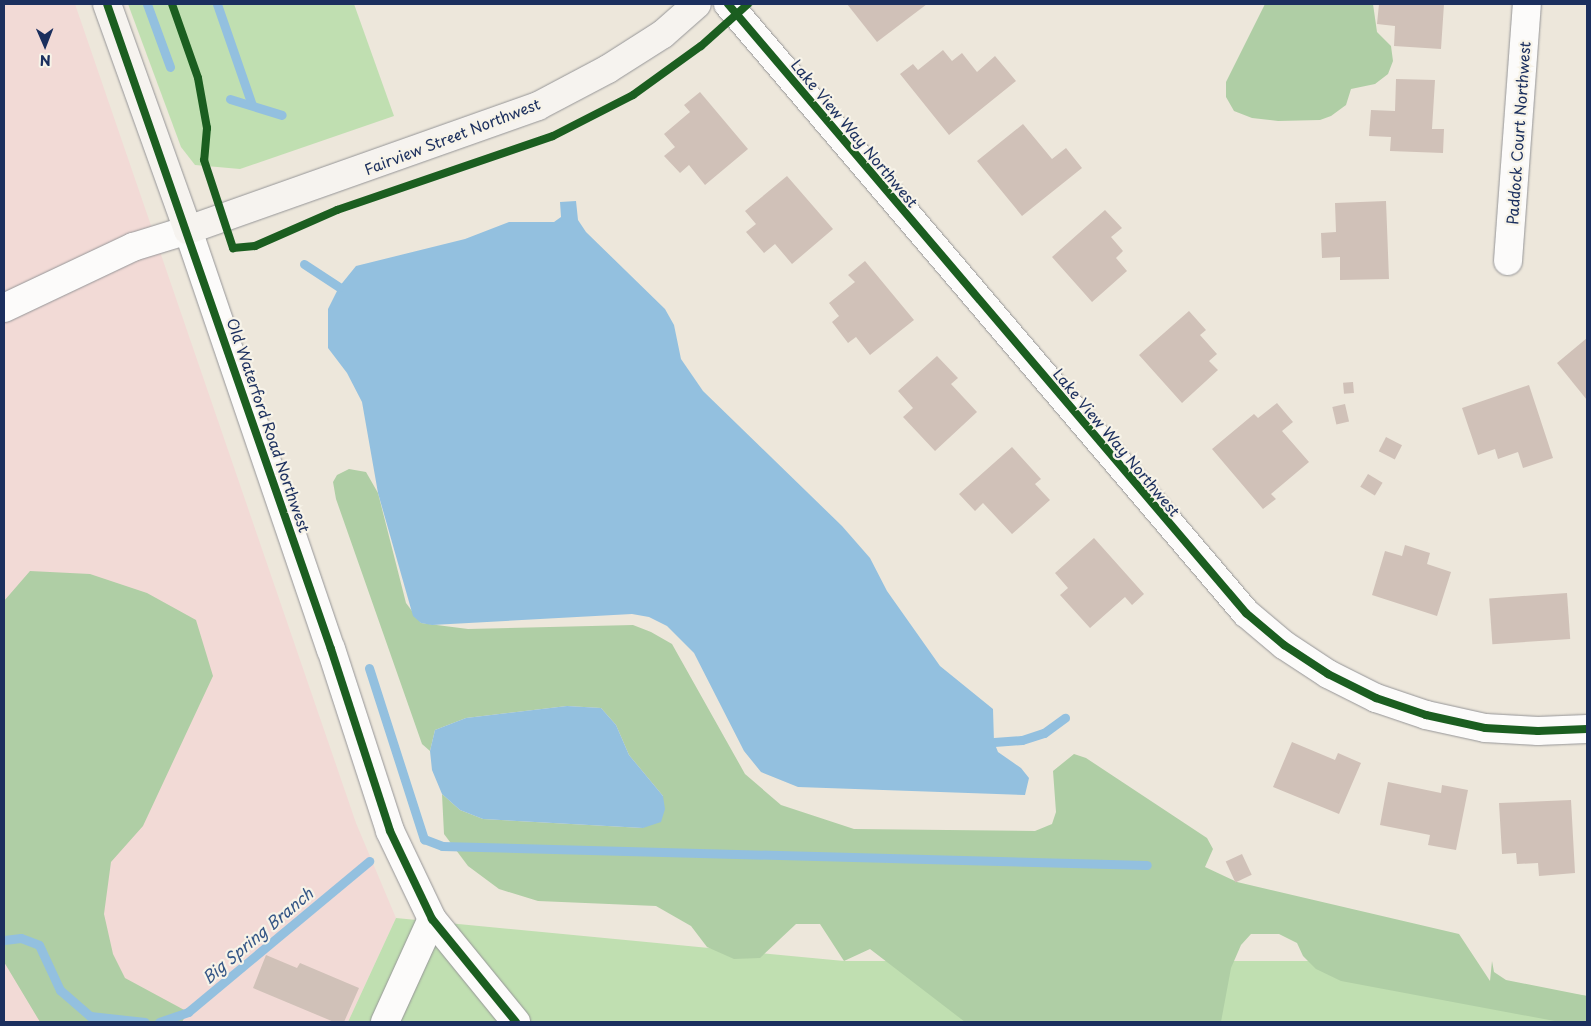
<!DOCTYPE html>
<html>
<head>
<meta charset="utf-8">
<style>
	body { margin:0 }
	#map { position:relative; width:1591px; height:1026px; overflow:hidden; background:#ede7db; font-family:"Playpen Sans",sans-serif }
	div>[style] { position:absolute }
	.built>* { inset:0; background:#f2dad6 }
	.green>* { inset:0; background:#c0dfb1 }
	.forest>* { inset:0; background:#afcea5 }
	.water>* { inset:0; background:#93c0df }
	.stream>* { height:9px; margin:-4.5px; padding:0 4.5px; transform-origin:4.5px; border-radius:4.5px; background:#93c0df }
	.building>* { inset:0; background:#d0c1b8; transform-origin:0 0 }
	.roads { filter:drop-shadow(0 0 1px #959597) drop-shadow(0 0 1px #959597) }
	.street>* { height:28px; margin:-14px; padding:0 14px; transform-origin:14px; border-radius:14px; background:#fcfbfa }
	.secondary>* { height:28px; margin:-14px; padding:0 14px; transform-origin:14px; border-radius:14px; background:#f6f3ef }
	.cycleway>* { height:8px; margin:-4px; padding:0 4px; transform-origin:4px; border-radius:4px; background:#1b5e20 }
	span { translate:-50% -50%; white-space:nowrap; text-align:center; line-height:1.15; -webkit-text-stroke:4.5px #f7f3e8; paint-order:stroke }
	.street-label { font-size:15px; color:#1b2f5e }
	.water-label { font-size:16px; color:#335585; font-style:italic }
	.frame { position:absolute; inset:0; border:5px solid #1b2f5e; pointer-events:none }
	.north { position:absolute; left:20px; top:20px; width:50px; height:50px; -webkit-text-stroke:4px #f7f3e8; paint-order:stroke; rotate:179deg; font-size:14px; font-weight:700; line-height:20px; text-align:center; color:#1b2f5e }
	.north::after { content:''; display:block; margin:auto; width:18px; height:22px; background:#1b2f5e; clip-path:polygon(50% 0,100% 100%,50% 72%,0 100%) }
</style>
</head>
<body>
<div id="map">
	<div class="built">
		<i style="clip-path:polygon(4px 4px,75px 4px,356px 823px,396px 918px,348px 1022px,4px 1022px)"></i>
	</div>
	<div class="green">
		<i style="clip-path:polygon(128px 4px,354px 4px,394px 116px,240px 169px,195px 165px,181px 147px)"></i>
		<i style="clip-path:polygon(396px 918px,844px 961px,1352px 961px,1587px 996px,1587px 1022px,348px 1022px)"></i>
	</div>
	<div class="forest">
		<i style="clip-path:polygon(1265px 4px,1373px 4px,1377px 32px,1391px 46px,1393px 61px,1388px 74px,1375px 84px,1351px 89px,1346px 105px,1331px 116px,1320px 120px,1278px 121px,1252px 118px,1234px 111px,1226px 97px,1226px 82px)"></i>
		<i style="clip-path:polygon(349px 469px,366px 472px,378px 493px,406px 603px,421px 623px,468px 629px,633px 625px,651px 632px,672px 644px,745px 774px,781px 805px,854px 829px,1035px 831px,1052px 824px,1056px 812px,1053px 771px,1074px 754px,1086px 758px,1207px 838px,1213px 849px,1205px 867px,1237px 882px,1459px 934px,1490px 981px,1492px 961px,1494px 972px,1506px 980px,1587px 996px,1587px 1022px,1560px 1022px,1341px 981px,1316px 969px,1303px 956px,1297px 943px,1279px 934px,1251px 934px,1241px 945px,1231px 968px,1221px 1022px,965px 1022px,870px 949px,844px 961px,820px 924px,796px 924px,760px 958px,734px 959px,707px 947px,691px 926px,656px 906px,538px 901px,499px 889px,468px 866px,444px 834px,442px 794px,460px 810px,483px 819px,643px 828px,663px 796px,629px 755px,616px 725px,601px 708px,567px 706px,466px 718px,435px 730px,430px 751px,422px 744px,336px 499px,333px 482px,337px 475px)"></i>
		<i style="clip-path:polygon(30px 571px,90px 574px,147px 593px,196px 620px,213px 676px,143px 826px,111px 862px,104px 914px,113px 954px,125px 978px,188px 1012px,182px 1022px,40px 1022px,4px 962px,4px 601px)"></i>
	</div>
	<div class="water">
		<i style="clip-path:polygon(576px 201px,578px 220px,586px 232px,665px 309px,674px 325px,681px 359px,703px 391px,842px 526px,870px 558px,887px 591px,940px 666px,993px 709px,994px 742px,998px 752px,1021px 768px,1029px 778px,1025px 795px,798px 787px,761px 772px,744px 751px,694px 653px,667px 626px,649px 617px,632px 614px,432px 625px,421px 623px,413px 616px,378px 493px,362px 402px,347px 373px,328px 348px,328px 309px,339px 287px,356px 266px,465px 239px,509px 222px,554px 222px,561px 217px,560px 202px)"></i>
		<i style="clip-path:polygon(567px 706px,601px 708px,616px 725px,629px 755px,663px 796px,665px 809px,661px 822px,643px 828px,483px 819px,460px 810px,442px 794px,432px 770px,430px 751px,435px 730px,466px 718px)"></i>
	</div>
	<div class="stream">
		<i style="left:147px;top:4px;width:67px;rotate:69.9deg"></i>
		<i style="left:217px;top:4px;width:107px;rotate:70.9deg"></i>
		<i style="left:230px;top:99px;width:54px;rotate:17.1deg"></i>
		<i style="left:304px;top:264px;width:42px;rotate:33.3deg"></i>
		<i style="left:369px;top:668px;width:180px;rotate:72.2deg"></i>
		<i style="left:424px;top:839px;width:19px;rotate:21deg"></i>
		<i style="left:442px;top:846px;width:705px;rotate:1.54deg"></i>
		<i style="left:994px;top:742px;width:28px;rotate:-4deg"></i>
		<i style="left:1022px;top:740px;width:23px;rotate:-18deg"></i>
		<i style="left:1044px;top:733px;width:26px;rotate:-36deg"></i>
		<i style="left:4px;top:940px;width:17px;rotate:-7deg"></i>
		<i style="left:21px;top:938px;width:19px;rotate:21deg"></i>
		<i style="left:39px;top:945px;width:50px;rotate:65deg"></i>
		<i style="left:60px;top:990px;width:40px;rotate:41deg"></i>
		<i style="left:90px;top:1016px;width:55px;rotate:6.2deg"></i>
		<i style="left:159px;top:1022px;width:31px;rotate:-19deg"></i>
		<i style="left:188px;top:1012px;width:236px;rotate:-39.8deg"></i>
	</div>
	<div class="building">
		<i style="clip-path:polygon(847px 4px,927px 4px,877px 42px)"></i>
		<i style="clip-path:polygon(1379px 4px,1444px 4px,1441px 49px,1394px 46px,1395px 26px,1377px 24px)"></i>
		<i style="clip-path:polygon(943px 50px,952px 61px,962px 53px,977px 72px,995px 56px,1016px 81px,949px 135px,900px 74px,913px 64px,918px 70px)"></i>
		<i style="clip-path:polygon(1396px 79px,1435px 80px,1432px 129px,1444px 129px,1443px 153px,1390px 151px,1391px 137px,1369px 136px,1371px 110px,1395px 111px)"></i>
		<i style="clip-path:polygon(700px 92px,748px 149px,705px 185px,689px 165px,680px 173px,664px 156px,675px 147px,664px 134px,690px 112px,684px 105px)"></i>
		<i style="clip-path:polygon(1023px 124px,1052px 159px,1066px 148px,1082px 168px,1022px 216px,977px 161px)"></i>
		<i style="clip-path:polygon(787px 176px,833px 229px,792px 264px,775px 244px,764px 253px,746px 232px,756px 224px,745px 211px)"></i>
		<i style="clip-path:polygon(1386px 201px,1389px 279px,1340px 280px,1340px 257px,1322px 258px,1321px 233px,1336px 232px,1335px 203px)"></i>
		<i style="clip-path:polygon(1105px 210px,1122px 228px,1111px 237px,1123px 251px,1116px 258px,1127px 271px,1092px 302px,1052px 257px)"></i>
		<i style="clip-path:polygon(865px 261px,914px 320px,870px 355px,856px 337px,848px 343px,832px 322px,839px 316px,829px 303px,855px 282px,848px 275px)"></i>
		<i style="clip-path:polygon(1189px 311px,1206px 330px,1200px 335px,1217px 354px,1209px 361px,1218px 370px,1182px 403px,1139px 355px)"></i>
		<i style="clip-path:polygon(1587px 338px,1587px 400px,1557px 363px)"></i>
		<i style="clip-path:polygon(937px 356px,958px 378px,951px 384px,977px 412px,935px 451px,903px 417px,913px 408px,898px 391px)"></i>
		<i style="left:1353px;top:382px;width:11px;height:10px;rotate:85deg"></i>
		<i style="clip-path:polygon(1529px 385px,1553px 458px,1523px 468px,1518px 452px,1498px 459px,1495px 449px,1478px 455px,1462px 408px)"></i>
		<i style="clip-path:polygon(1277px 403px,1293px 422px,1282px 431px,1309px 462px,1271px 494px,1276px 499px,1263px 509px,1212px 449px,1254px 414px,1258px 418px)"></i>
		<i style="left:1345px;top:404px;width:18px;height:13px;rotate:77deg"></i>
		<i style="left:1386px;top:437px;width:18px;height:16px;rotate:27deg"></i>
		<i style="clip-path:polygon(1012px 447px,1041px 479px,1035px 484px,1050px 500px,1012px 534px,983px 503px,975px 511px,959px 494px)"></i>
		<i style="left:1368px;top:474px;width:17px;height:15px;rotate:31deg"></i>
		<i style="clip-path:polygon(1094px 538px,1144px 594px,1132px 605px,1125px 597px,1090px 628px,1060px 595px,1068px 588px,1055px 573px)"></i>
		<i style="clip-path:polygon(1405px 545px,1430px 553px,1427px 564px,1451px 572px,1437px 616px,1372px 595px,1385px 551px,1402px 556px)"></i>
		<i style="left:1567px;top:593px;width:46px;height:78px;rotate:86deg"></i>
		<i style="clip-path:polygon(1292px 742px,1335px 760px,1338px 753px,1361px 763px,1339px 814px,1273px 787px)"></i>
		<i style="clip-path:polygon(1388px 782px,1441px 793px,1442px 785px,1468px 790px,1456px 850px,1428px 845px,1430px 835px,1380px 825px)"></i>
		<i style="clip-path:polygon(1571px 800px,1575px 873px,1539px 876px,1538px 863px,1517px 864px,1516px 853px,1502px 854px,1499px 803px)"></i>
		<i style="left:1242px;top:854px;width:23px;height:18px;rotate:65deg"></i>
		<i style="clip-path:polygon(266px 955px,297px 968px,300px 963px,359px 988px,344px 1022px,334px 1022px,253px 988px)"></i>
	</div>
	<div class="roads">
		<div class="street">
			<i style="left:728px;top:4px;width:800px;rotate:49.62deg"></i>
			<i style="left:1246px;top:613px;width:50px;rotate:40.1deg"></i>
			<i style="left:1284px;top:645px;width:53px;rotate:33.4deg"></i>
			<i style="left:1328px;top:674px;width:54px;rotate:26.6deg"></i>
			<i style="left:1376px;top:698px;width:53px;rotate:18.8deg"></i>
			<i style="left:1426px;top:715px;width:60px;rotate:12.4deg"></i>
			<i style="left:1485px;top:728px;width:53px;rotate:3.2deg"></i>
			<i style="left:1538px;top:731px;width:49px;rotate:-2.3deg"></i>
			<i style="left:1508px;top:261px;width:258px;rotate:-85.8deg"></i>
			<i style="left:4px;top:308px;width:143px;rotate:-25.3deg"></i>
			<i style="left:133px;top:247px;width:58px;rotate:-17.2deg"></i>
			<i style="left:188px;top:230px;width:443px;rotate:71.2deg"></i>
			<i style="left:331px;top:649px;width:191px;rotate:72deg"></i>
			<i style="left:390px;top:831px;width:98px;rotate:64.5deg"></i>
			<i style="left:432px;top:919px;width:133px;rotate:50.8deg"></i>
			<i style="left:385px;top:1022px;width:113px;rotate:-65.5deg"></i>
		</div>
		<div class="secondary">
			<i style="left:107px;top:4px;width:240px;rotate:70.3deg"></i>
			<i style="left:188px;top:230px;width:371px;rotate:-19.5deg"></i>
			<i style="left:538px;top:106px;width:79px;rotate:-27.9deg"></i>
			<i style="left:608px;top:69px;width:65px;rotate:-32.5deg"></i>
			<i style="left:663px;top:34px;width:45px;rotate:-41.4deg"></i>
		</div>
	</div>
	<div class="cycleway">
		<i style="left:107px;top:4px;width:683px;rotate:70.85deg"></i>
		<i style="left:331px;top:649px;width:191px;rotate:72deg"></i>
		<i style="left:390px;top:831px;width:98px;rotate:64.5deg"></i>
		<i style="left:432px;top:919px;width:133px;rotate:50.8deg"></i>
		<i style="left:172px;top:4px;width:78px;rotate:70.6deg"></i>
		<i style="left:198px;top:78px;width:51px;rotate:79.8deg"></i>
		<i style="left:207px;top:128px;width:32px;rotate:95deg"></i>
		<i style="left:204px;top:160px;width:93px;rotate:71.8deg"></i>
		<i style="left:233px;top:248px;width:22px;rotate:-5deg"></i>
		<i style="left:255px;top:246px;width:90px;rotate:-23.7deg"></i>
		<i style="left:337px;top:210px;width:228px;rotate:-18.9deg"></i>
		<i style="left:553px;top:136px;width:90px;rotate:-27.1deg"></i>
		<i style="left:633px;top:95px;width:84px;rotate:-35.8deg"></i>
		<i style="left:701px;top:46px;width:63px;rotate:-41.8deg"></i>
		<i style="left:728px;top:4px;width:800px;rotate:49.62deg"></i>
		<i style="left:1246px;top:613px;width:50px;rotate:40.1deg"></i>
		<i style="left:1284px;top:645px;width:53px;rotate:33.4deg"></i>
		<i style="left:1328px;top:674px;width:54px;rotate:26.6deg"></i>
		<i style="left:1376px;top:698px;width:53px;rotate:18.8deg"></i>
		<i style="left:1426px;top:715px;width:60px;rotate:12.4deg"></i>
		<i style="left:1485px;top:728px;width:53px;rotate:3.2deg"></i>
		<i style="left:1538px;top:731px;width:49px;rotate:-2.3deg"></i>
	</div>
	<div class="street-label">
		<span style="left:855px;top:133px;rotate:50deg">Lake View Way Northwest</span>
		<span style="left:1518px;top:133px;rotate:-86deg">Paddock Court Northwest</span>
		<span style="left:452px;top:136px;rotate:-21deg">Fairview Street Northwest</span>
		<span style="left:269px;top:425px;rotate:71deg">Old Waterford Road Northwest</span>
		<span style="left:1117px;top:442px;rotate:50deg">Lake View Way Northwest</span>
	</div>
	<div class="water-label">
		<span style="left:257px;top:935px;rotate:-40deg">Big Spring Branch</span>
	</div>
	<div class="frame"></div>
	<div class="north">N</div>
</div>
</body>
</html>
